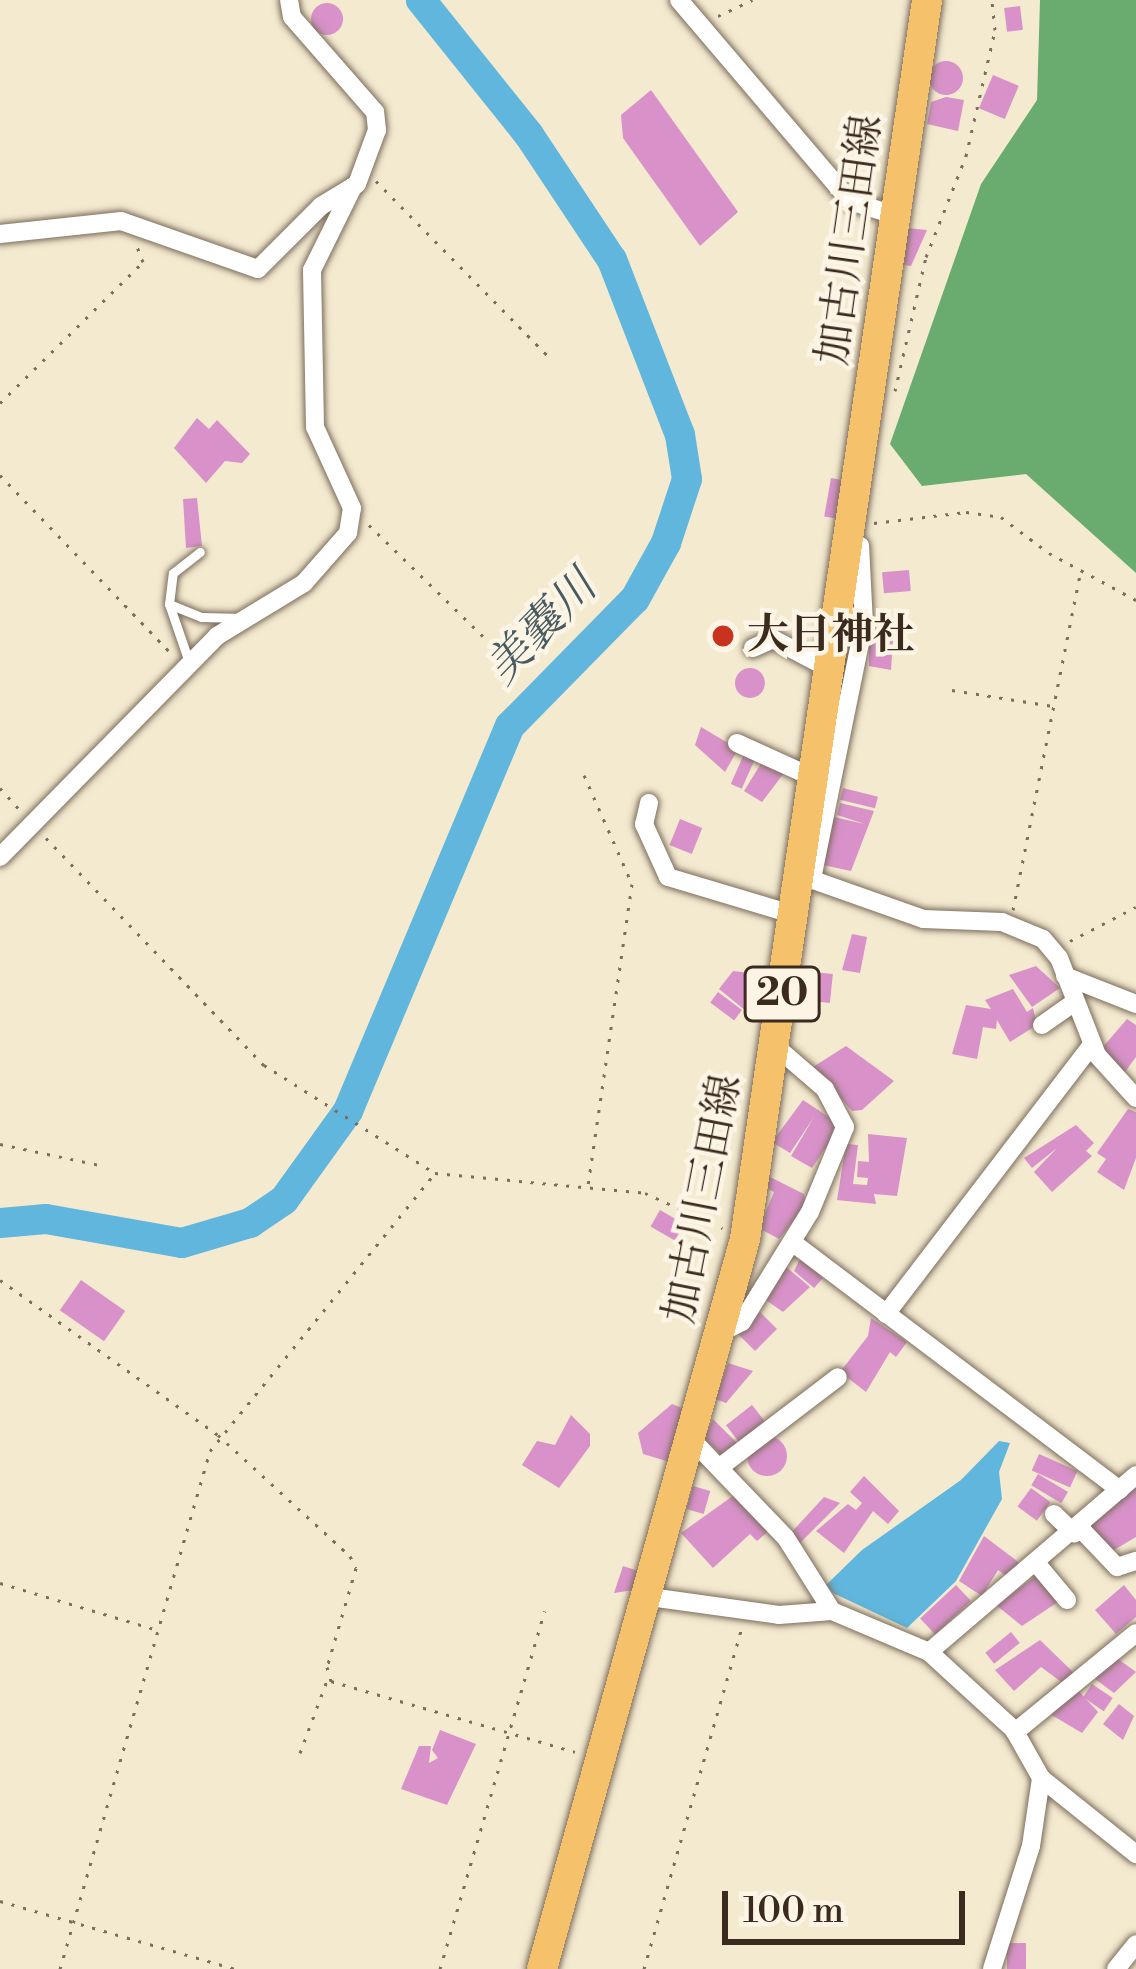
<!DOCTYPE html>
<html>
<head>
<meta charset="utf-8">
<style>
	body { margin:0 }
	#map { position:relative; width:1136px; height:1969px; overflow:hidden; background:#f4ead0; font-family:"Libre Bodoni","Noto Serif JP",serif }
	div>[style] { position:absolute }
	.forest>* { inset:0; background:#6aac70 }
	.water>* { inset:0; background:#60b6dd }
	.river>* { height:30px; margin:-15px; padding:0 15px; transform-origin:15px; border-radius:15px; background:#60b6dd }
	.building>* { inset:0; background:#d892c9; transform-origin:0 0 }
	.round { border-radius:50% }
	.path>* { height:3px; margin-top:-1.5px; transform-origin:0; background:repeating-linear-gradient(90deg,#7c6d5c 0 3px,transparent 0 12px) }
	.roads { filter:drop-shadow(0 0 3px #7c6d5c) drop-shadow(0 0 3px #7c6d5c) }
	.service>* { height:9px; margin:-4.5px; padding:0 4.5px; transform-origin:4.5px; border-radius:4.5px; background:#fff }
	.minor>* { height:18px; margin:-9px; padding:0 9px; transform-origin:9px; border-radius:9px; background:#fff }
	.primary>* { height:30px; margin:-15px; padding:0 15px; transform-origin:15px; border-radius:15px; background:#f5c16b }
	.dots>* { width:33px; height:33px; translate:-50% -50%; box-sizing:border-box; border:6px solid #fcf5e5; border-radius:50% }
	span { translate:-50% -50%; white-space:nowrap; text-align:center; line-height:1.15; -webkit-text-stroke:9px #fcf5e5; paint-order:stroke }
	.shield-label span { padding:3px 9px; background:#fcf5e5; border:3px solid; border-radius:9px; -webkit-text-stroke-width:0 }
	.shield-label { font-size:39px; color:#3b2a1e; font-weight:700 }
	.street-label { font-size:42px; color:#3b2a1e }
	.poi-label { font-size:42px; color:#3b2a1e; font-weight:700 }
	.left { translate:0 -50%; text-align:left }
	.water-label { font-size:45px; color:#485b61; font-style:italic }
	.scale { position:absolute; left:722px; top:1891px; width:243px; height:54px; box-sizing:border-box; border:6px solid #3b2a1e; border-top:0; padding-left:15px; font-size:36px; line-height:42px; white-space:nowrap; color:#3b2a1e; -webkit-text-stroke:9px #fcf5e5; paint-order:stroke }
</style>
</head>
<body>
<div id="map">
	<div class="forest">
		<i style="clip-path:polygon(1040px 0,1136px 0,1136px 573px,1026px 474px,922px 486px,890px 444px,981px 184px,1037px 100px)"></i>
	</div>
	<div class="water">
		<i style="clip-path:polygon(999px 1441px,1010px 1443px,999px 1472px,1002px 1499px,956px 1581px,907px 1628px,833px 1593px,826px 1585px,862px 1550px,961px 1480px)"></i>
	</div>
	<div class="river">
		<i style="left:0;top:1223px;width:46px;rotate:-5deg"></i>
		<i style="left:46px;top:1219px;width:138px;rotate:10deg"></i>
		<i style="left:182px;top:1243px;width:71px;rotate:-16.4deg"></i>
		<i style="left:250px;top:1223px;width:41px;rotate:-34.1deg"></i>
		<i style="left:284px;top:1200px;width:110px;rotate:-54.3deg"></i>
		<i style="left:348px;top:1111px;width:418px;rotate:-67.2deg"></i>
		<i style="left:510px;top:726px;width:178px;rotate:-45.5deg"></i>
		<i style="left:635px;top:599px;width:64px;rotate:-61deg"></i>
		<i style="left:666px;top:543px;width:67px;rotate:-71.8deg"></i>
		<i style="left:687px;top:479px;width:45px;rotate:-99deg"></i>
		<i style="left:680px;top:435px;width:188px;rotate:-111.2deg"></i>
		<i style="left:612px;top:260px;width:150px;rotate:-123.6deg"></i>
		<i style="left:529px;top:135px;width:173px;rotate:-128.7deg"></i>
	</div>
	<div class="building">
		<i class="round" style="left:311px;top:3px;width:32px;height:32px"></i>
		<i style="left:1020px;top:6px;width:24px;height:16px;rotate:83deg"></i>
		<i class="round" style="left:929px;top:61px;width:34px;height:34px"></i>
		<i style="left:993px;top:75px;width:28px;height:36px;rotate:23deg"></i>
		<i style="clip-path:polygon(651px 90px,738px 212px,700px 246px,623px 138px,621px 115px)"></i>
		<i style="clip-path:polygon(946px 97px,964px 100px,958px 131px,927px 124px,931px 102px)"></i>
		<i style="clip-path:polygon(908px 228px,927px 230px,911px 266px,903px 265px)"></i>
		<i style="clip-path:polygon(197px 418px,209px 429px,217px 420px,250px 454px,242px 463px,225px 461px,206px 483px,174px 448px)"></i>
		<i style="left:831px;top:478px;width:17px;height:39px;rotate:10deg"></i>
		<i style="clip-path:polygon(197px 498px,202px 546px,186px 548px,183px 499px)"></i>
		<i style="left:909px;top:570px;width:21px;height:27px;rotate:85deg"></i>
		<i class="round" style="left:710px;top:622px;width:24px;height:24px"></i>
		<i style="clip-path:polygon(869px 633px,893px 637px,891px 670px,869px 666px)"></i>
		<i class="round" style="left:735px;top:668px;width:30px;height:30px"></i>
		<i style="clip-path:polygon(701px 727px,738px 749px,725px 772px,695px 745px)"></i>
		<i style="left:745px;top:752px;width:12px;height:35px;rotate:24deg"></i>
		<i style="clip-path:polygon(762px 762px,784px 773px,762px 802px,744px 791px)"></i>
		<i style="left:843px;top:788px;width:36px;height:12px;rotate:14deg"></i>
		<i style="clip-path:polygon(840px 803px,874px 811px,851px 871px,823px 865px,834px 817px,865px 824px,837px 815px)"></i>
		<i style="left:680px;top:819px;width:24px;height:28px;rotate:22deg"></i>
		<i style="clip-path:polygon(852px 934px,867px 937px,860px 973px,842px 970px)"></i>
		<i style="clip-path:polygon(1036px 966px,1060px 988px,1032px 1007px,1009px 975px)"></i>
		<i style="left:755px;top:970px;width:20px;height:39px;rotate:9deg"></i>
		<i style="clip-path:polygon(733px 971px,751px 973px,746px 1011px,719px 989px)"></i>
		<i style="left:813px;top:972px;width:20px;height:29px;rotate:6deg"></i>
		<i style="clip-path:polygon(1013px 989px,1027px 1012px,1033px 1008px,1037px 1025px,1010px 1042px,997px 1020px,996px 1029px,983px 1027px,977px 1059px,952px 1054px,966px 1005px,991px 1009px,985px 1000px)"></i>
		<i style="left:718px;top:992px;width:30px;height:13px;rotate:37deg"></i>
		<i style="clip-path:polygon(1127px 1019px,1136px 1025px,1136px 1057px,1125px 1072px,1102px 1048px)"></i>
		<i style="clip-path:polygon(846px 1046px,894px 1081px,862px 1110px,852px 1111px,813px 1067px)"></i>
		<i style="clip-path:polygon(803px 1100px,841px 1125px,812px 1168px,791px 1156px,814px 1117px,790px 1153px,772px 1142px)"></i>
		<i style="clip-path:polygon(1128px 1109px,1136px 1112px,1136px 1158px,1124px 1190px,1097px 1172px,1106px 1159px,1097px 1153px)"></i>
		<i style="clip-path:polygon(1076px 1125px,1094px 1143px,1086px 1151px,1092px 1156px,1052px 1192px,1034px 1172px,1057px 1148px,1032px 1168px,1024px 1158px)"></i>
		<i style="clip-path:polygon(868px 1134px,907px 1138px,897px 1196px,874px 1194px,876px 1204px,837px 1200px,846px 1144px,858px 1145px,853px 1184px,867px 1185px,868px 1178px,857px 1177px,858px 1161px,869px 1162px)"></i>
		<i style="clip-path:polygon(770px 1177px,804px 1194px,806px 1205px,779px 1239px,759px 1228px,774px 1192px,764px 1187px)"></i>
		<i style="left:660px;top:1210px;width:28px;height:19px;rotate:30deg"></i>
		<i style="clip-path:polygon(800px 1259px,823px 1278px,814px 1288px,794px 1271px)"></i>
		<i style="clip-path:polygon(785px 1266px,810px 1287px,783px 1312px,763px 1298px)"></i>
		<i style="left:81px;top:1280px;width:54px;height:37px;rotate:35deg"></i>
		<i style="left:760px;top:1312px;width:24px;height:31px;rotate:45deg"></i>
		<i style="clip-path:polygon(871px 1318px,907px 1342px,896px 1357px,890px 1352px,866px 1392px,840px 1372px,868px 1336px)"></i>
		<i style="clip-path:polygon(728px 1363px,753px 1371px,726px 1403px,715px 1399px)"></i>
		<i style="clip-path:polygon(672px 1404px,692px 1412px,676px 1432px,670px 1462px,643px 1454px,638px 1433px)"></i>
		<i style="left:752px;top:1405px;width:23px;height:33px;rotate:52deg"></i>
		<i style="clip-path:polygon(571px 1415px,590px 1434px,590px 1446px,559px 1488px,522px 1465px,537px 1441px,555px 1445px)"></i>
		<i style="clip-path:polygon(713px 1419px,738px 1444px,724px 1458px,704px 1438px)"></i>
		<i class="round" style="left:747px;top:1436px;width:40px;height:40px"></i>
		<i style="left:1039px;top:1454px;width:42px;height:18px;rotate:24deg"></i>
		<i style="left:1038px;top:1474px;width:35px;height:13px;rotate:31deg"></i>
		<i style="clip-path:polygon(864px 1476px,899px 1511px,888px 1524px,873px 1511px,844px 1553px,816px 1531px,848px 1504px,856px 1510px,862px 1503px,850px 1492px)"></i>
		<i style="clip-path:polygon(1136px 1485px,1136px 1537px,1114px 1550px,1118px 1556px,1086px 1528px)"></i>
		<i style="left:693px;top:1486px;width:18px;height:24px;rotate:16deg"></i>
		<i style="left:1031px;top:1488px;width:24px;height:23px;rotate:36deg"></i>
		<i style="clip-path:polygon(737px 1493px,770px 1530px,757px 1541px,750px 1534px,713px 1568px,681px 1533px)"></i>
		<i style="clip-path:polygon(824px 1497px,840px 1503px,799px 1544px,789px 1535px)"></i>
		<i style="clip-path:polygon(984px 1536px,1021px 1564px,1011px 1579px,998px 1570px,982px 1596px,959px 1581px)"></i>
		<i style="clip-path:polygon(623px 1566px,645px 1573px,640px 1589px,614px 1593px)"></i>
		<i style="clip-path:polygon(1039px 1574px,1061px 1600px,1022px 1626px,996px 1605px)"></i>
		<i style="left:956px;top:1585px;width:22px;height:49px;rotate:47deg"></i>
		<i style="clip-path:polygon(1124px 1585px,1136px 1600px,1136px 1617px,1116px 1634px,1095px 1610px)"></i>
		<i style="left:1011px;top:1632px;width:14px;height:33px;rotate:51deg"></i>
		<i style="clip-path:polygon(1040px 1640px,1074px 1673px,1064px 1684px,1041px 1667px,1014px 1691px,995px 1670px)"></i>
		<i style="clip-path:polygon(1114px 1656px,1136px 1672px,1114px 1693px,1095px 1679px)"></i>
		<i style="left:1092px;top:1684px;width:25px;height:16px;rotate:34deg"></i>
		<i style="clip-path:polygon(1076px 1688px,1098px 1712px,1082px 1733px,1050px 1714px)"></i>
		<i style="clip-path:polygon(1119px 1704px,1134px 1716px,1123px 1740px,1103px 1724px)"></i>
		<i style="clip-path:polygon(440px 1730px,476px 1744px,447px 1805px,401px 1789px,419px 1746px,431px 1746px,429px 1763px,438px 1758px,432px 1750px)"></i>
		<i style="left:1007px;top:1943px;width:19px;height:26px"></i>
	</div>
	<div class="path">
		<i style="left:718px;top:16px;width:38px;rotate:-25deg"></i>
		<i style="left:376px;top:181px;width:244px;rotate:45.5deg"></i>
		<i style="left:895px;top:391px;width:138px;rotate:-77deg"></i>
		<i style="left:926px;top:257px;width:109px;rotate:-68.4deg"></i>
		<i style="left:966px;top:156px;width:129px;rotate:-77deg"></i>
		<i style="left:995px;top:30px;width:30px;rotate:-96deg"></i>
		<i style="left:0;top:403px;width:201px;rotate:-44.6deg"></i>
		<i style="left:143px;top:262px;width:17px;rotate:-111deg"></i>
		<i style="left:0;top:475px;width:245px;rotate:46.2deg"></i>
		<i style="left:874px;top:523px;width:93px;rotate:-6.8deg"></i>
		<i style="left:966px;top:512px;width:35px;rotate:8deg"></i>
		<i style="left:1001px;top:517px;width:60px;rotate:36.9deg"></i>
		<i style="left:1049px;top:553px;width:99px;rotate:28.4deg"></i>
		<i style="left:369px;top:525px;width:177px;rotate:44.3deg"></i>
		<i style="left:952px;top:690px;width:102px;rotate:9deg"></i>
		<i style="left:584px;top:775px;width:119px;rotate:66.2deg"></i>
		<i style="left:632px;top:884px;width:303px;rotate:98.3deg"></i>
		<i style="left:0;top:788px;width:28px;rotate:48deg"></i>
		<i style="left:46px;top:838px;width:315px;rotate:46.2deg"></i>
		<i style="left:264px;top:1065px;width:202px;rotate:32.3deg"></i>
		<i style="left:435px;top:1173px;width:211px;rotate:5.4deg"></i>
		<i style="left:645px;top:1193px;width:85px;rotate:24.4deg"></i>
		<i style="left:1013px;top:910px;width:346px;rotate:-78.7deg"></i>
		<i style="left:1070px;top:941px;width:74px;rotate:-27.3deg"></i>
		<i style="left:0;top:1144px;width:106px;rotate:11.9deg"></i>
		<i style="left:0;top:1280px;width:267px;rotate:35.4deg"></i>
		<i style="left:218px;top:1435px;width:179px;rotate:42.5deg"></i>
		<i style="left:350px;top:1556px;width:13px;rotate:63deg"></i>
		<i style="left:356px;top:1568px;width:103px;rotate:106.3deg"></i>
		<i style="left:327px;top:1667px;width:15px;rotate:74deg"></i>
		<i style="left:331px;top:1681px;width:254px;rotate:16.2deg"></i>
		<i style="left:0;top:1583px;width:165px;rotate:16.6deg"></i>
		<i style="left:300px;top:1753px;width:83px;rotate:-69.6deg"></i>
		<i style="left:0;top:1901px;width:245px;rotate:16.1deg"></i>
		<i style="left:60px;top:1969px;width:539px;rotate:-73.85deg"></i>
		<i style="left:210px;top:1451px;width:358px;rotate:-51deg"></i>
		<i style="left:440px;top:1969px;width:373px;rotate:-73.7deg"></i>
		<i style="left:644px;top:1969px;width:353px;rotate:-74deg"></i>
	</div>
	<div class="roads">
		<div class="service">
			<i style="left:169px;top:604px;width:35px;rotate:22deg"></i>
			<i style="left:201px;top:617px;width:42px;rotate:1.4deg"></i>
			<i style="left:189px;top:662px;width:61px;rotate:-109deg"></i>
			<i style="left:169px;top:604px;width:31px;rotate:-83deg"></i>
			<i style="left:173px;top:573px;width:34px;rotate:-38deg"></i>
		</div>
		<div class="minor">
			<i style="left:679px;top:0;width:264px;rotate:49.6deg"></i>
			<i style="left:850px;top:201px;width:49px;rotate:17.7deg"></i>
			<i style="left:0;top:234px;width:122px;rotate:-6.1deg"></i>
			<i style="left:121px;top:221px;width:145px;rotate:19.3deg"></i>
			<i style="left:258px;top:269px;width:89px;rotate:-45deg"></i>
			<i style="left:321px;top:206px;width:42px;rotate:-31.4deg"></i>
			<i style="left:357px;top:184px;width:58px;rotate:-69.7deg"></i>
			<i style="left:377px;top:130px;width:18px;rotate:-96deg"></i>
			<i style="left:375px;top:112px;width:126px;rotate:-131.1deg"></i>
			<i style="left:292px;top:17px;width:17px;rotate:-100deg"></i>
			<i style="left:753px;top:648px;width:22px;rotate:-24deg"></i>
			<i style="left:773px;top:639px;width:62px;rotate:27.8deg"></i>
			<i style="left:737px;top:743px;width:82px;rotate:24.4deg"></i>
			<i style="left:649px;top:803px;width:22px;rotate:103deg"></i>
			<i style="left:644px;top:824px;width:58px;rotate:65.6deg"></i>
			<i style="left:668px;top:877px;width:133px;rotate:16.7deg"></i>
			<i style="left:0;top:857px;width:310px;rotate:-45.5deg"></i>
			<i style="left:217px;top:636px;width:102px;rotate:-31.3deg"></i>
			<i style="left:304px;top:583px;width:67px;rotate:-48.7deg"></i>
			<i style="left:348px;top:533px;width:25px;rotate:-81deg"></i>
			<i style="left:352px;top:508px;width:89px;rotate:-114.6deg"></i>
			<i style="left:315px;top:427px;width:157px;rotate:-91.1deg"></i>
			<i style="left:312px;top:270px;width:93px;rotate:-63.7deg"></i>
			<i style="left:799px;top:875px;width:132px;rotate:19.5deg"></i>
			<i style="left:923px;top:919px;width:79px;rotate:2.2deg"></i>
			<i style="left:1002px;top:922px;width:44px;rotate:22.5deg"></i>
			<i style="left:1043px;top:939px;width:25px;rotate:50deg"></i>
			<i style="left:1059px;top:958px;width:104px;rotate:68.6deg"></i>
			<i style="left:1097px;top:1055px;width:58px;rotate:47.8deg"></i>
			<i style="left:812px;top:879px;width:260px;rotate:-78.5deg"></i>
			<i style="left:864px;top:624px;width:78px;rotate:-92.9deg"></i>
			<i style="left:860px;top:546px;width:10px;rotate:-156deg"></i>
			<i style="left:1065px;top:976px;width:76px;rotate:21.5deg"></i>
			<i style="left:1042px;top:1025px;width:38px;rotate:-35deg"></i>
			<i style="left:792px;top:1242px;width:411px;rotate:37.1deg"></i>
			<i style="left:886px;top:1314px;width:339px;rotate:-52.6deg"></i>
			<i style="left:724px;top:1331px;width:20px;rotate:-27deg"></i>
			<i style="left:742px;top:1322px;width:129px;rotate:-58.3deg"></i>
			<i style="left:810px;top:1212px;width:92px;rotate:-67.6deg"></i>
			<i style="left:845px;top:1127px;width:43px;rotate:-117.8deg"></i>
			<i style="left:825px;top:1089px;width:67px;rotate:-139.2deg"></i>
			<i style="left:693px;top:1441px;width:134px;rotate:46.2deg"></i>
			<i style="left:786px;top:1538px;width:86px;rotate:57.8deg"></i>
			<i style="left:720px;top:1467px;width:148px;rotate:-37.3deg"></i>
			<i style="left:1054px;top:1514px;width:28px;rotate:44deg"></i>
			<i style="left:1080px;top:1528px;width:54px;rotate:46.5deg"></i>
			<i style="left:1117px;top:1567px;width:20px;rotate:-18deg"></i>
			<i style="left:1037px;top:1564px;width:47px;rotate:50.2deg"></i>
			<i style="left:650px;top:1597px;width:130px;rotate:7.9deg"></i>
			<i style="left:779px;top:1615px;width:53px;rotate:-4.3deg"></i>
			<i style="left:832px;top:1611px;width:105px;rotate:22.9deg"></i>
			<i style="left:929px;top:1652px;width:115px;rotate:42.5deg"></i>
			<i style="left:1014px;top:1730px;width:55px;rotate:60.6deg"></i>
			<i style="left:1041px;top:1778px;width:122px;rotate:38.7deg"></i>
			<i style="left:929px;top:1652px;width:272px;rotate:-40.5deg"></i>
			<i style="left:1015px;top:1732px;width:156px;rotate:-39.3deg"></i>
			<i style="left:992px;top:1969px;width:129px;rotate:-72.4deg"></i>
			<i style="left:1031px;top:1846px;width:69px;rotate:-81.6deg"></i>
			<i style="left:1116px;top:1969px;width:32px;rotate:-51deg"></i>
		</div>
		<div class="primary">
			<i style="left:542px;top:1969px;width:758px;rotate:-74.46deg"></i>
			<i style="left:745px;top:1239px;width:1252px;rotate:-81.64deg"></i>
		</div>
	</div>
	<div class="dots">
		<i style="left:723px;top:636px;background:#c8321e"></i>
	</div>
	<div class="shield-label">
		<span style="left:782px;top:994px">20</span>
	</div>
	<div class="street-label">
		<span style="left:851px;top:240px;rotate:-82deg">加古川三田線</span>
		<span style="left:704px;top:1199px;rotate:-79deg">加古川三田線</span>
	</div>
	<div class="poi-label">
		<span class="left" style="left:747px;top:636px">大日神社</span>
	</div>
	<div class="water-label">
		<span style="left:542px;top:628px;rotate:-46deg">美嚢川</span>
	</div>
	<div class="scale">100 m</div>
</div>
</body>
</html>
